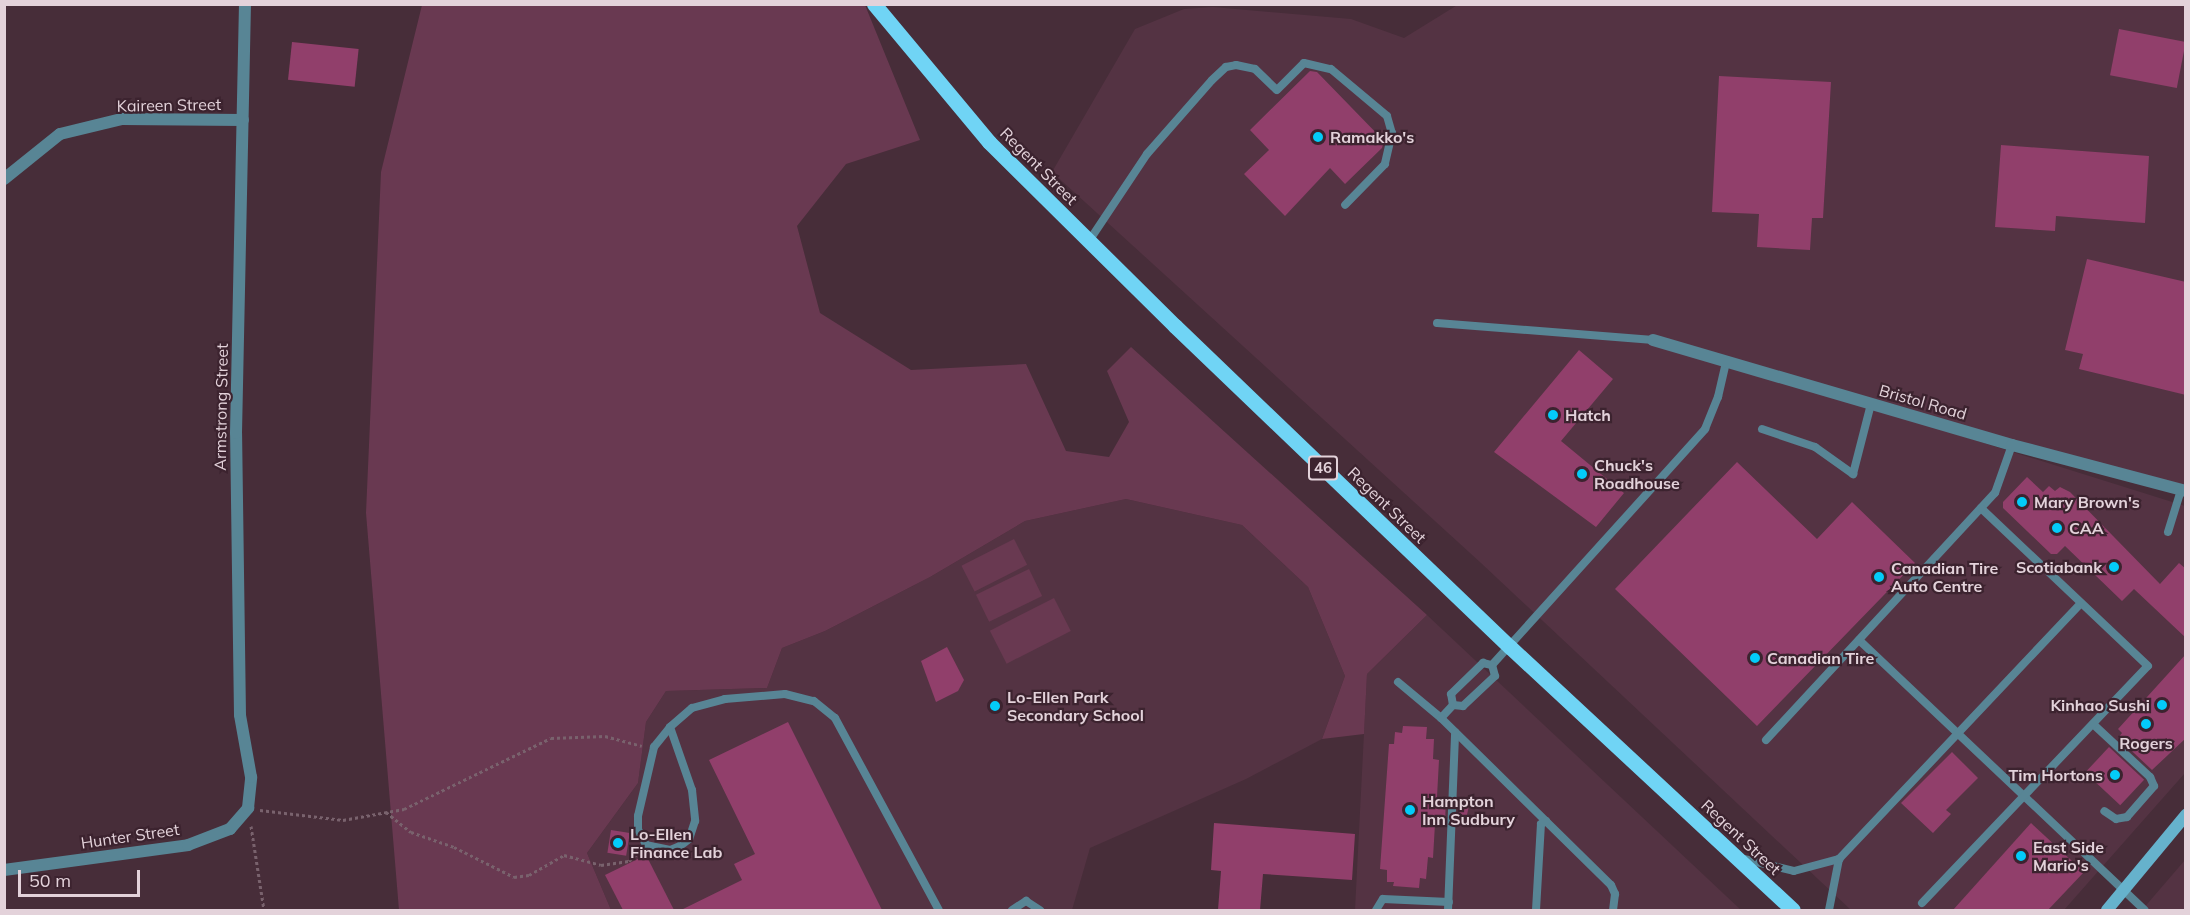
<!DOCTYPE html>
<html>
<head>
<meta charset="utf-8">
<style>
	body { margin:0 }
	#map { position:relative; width:2190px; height:915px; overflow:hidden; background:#472d39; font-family:Mulish,sans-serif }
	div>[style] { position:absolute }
	.built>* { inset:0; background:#543343 }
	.green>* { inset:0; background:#693951; transform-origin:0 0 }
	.building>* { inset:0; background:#913f6b; transform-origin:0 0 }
	.path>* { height:3px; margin-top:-1.5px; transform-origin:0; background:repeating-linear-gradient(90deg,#79626d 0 3px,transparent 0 6px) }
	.lane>* { height:8px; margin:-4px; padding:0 4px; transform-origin:4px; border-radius:4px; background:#588595 }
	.street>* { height:12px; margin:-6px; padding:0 6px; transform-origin:6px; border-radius:6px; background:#588595 }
	.secondary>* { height:12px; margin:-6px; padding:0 6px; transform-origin:6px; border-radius:6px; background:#66b2cc }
	.primary>* { height:15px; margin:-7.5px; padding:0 7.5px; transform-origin:7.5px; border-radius:7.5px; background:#70d4f5 }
	.dots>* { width:16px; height:16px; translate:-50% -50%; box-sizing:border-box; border:3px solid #3c232f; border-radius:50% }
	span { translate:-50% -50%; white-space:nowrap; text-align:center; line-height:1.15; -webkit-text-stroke:4.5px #3c232f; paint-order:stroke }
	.shield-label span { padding:2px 4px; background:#3c232f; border:2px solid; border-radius:4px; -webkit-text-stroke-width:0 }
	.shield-label { font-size:15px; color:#e3d2da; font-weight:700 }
	.street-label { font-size:16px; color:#e3d2da }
	.poi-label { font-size:16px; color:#e3d2da; font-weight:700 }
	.left { translate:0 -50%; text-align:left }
	.right { translate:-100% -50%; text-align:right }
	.frame { position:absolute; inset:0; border:6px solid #e3d2da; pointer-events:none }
	.scale { position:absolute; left:18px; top:870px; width:122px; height:27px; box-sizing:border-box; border:3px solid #e3d2da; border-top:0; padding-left:8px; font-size:18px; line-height:21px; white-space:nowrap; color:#e3d2da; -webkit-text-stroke:4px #3c232f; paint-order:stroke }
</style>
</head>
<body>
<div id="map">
	<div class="built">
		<i style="clip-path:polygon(1459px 4px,2185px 5px,2185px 491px,1709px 357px,2185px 506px,2185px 773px,2064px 910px,1851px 910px,1481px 563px,1052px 172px,1135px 29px,1184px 9px,1213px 7px,1351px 19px,1404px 38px)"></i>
		<i style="clip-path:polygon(1126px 499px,1242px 525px,1308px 587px,1345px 676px,1322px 739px,1246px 779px,1090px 848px,1072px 910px,611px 910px,587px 853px,638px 783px,646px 722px,666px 691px,767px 688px,782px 648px,825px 631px,930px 577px,1025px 521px)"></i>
		<i style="clip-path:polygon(1427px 615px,1741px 910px,1355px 910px,1367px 674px)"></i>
		<i style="clip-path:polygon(2185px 860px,2185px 910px,2142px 910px)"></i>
	</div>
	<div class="green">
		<i style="clip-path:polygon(422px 5px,865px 5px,920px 140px,846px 164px,797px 226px,820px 313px,911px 370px,1026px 364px,1066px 451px,1109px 457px,1129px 422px,1107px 371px,1131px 347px,1427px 615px,1367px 674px,1364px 734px,1322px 739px,1345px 676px,1308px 587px,1242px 525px,1126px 499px,1025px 521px,930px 577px,825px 631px,782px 648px,767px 688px,666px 691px,646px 722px,638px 783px,587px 853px,611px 910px,399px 910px,366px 513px,381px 172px)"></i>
		<i style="left:1014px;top:539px;width:29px;height:59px;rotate:63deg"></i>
		<i style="left:1029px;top:569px;width:30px;height:59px;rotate:64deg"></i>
		<i style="left:1054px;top:598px;width:37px;height:72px;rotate:63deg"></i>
	</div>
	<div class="building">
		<i style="left:2119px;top:29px;width:68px;height:47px;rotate:11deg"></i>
		<i style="left:292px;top:42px;width:67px;height:38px;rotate:6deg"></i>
		<i style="clip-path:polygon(1310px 71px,1317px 72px,1384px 141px,1382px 148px,1345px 184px,1330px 168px,1285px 216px,1244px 174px,1269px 150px,1250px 130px)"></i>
		<i style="clip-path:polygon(1719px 76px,1831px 82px,1823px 218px,1812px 218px,1810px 250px,1757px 247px,1759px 214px,1712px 212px)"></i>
		<i style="clip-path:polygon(2001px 145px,2149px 156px,2145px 223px,2056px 216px,2055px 231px,1995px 227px)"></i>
		<i style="clip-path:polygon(2087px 259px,2186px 282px,2186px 395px,2079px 369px,2083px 354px,2065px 350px)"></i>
		<i style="clip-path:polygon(1579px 350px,1613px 379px,1561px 441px,1624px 493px,1596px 527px,1494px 452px)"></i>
		<i style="clip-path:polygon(1737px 462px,1817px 539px,1852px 502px,1915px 563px,1757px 726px,1615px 589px)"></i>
		<i style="clip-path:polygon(2027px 477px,2043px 492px,2049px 486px,2055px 491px,2060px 487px,2070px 492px,2160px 584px,2179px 563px,2186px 569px,2186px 638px,2134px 589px,2122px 601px,2065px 546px,2057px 554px,2051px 554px,2003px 508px,2003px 502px)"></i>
		<i style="clip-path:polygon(947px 647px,964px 680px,958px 691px,936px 702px,921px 661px)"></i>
		<i style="clip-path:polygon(2186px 654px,2186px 738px,2152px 770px,2118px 738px,2122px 733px,2118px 729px)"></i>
		<i style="clip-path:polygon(788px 722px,882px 910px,681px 910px,742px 880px,734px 864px,755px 854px,709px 760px)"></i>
		<i style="clip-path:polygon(1403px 726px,1427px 727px,1426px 739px,1434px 739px,1433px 759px,1439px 760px,1437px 797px,1446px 797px,1445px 824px,1435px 824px,1433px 858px,1428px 857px,1426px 879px,1420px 878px,1419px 888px,1393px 886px,1394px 882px,1387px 882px,1387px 870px,1380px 869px,1389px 744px,1394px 744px,1395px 732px,1402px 733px)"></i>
		<i style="left:2109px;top:747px;width:48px;height:35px;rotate:43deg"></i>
		<i style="clip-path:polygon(1952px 752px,1978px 778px,1946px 810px,1951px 814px,1933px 833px,1901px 803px)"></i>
		<i style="clip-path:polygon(1459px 798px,1466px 799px,1469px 805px,1465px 825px,1458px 825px)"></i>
		<i style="clip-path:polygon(1214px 823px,1355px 834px,1352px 880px,1263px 874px,1260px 910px,1218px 910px,1221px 871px,1211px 870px)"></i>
		<i style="clip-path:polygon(2031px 823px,2084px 872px,2048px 910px,1953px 910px)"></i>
		<i style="left:611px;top:830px;width:19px;height:23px;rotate:9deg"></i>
		<i style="clip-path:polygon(646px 855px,674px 910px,623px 910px,605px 875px)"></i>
	</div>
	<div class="path">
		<i style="left:260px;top:810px;width:84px;rotate:6.9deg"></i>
		<i style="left:343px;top:820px;width:62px;rotate:-10.2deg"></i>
		<i style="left:404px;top:809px;width:163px;rotate:-25.8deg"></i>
		<i style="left:551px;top:738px;width:54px;rotate:-2.1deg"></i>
		<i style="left:605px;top:736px;width:38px;rotate:15deg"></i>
		<i style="left:386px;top:812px;width:32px;rotate:39deg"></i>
		<i style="left:411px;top:832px;width:46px;rotate:19.2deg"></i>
		<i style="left:454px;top:847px;width:67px;rotate:26.6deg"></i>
		<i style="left:514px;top:877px;width:15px;rotate:-8deg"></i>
		<i style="left:529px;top:875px;width:40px;rotate:-29.7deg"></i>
		<i style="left:564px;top:855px;width:38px;rotate:15deg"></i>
		<i style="left:601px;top:865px;width:28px;rotate:-8deg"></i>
		<i style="left:629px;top:861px;width:12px;rotate:-42deg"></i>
		<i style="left:251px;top:826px;width:85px;rotate:81.2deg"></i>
	</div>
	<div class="lane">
		<i style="left:1089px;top:241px;width:105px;rotate:-56.3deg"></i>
		<i style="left:1147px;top:154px;width:98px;rotate:-48.7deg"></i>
		<i style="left:1212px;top:80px;width:19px;rotate:-43deg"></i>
		<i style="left:1226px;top:67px;width:10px;rotate:-11deg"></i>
		<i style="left:1236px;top:65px;width:19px;rotate:12deg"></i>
		<i style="left:1255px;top:69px;width:30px;rotate:44deg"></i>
		<i style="left:1277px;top:90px;width:38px;rotate:-45deg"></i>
		<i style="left:1304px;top:63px;width:28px;rotate:13deg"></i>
		<i style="left:1331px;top:69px;width:73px;rotate:40deg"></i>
		<i style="left:1387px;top:116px;width:18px;rotate:74deg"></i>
		<i style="left:1392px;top:133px;width:32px;rotate:103deg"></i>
		<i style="left:1385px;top:164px;width:57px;rotate:134.3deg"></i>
		<i style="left:1437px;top:323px;width:217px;rotate:4.5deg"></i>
		<i style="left:1762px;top:429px;width:56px;rotate:18.8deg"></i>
		<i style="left:1815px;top:447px;width:47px;rotate:35.4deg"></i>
		<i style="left:1853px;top:474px;width:72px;rotate:-75.6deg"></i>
		<i style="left:2168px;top:532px;width:44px;rotate:-72.8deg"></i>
		<i style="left:1859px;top:640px;width:393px;rotate:43.4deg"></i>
		<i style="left:1492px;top:665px;width:318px;rotate:-47.9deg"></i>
		<i style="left:1705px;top:429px;width:35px;rotate:-68deg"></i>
		<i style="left:1718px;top:397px;width:36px;rotate:-77deg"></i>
		<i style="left:1398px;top:682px;width:56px;rotate:39.9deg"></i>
		<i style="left:1441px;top:718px;width:18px;rotate:-47deg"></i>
		<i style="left:1453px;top:705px;width:10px;rotate:6deg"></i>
		<i style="left:1463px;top:706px;width:44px;rotate:-43.2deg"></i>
		<i style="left:1495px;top:676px;width:11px;rotate:-105deg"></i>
		<i style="left:1453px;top:705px;width:11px;rotate:-100deg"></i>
		<i style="left:1451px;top:694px;width:45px;rotate:-44.1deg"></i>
		<i style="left:1483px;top:663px;width:9px;rotate:13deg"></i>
		<i style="left:1441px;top:718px;width:238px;rotate:44.5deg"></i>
		<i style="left:1611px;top:885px;width:10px;rotate:66deg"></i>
		<i style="left:1615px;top:894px;width:16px;rotate:97deg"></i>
		<i style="left:2093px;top:724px;width:78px;rotate:42.9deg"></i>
		<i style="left:2150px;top:777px;width:10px;rotate:66deg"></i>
		<i style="left:2154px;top:786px;width:41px;rotate:131.1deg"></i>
		<i style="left:2127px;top:817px;width:11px;rotate:170deg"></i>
		<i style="left:2116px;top:819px;width:14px;rotate:-146deg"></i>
		<i style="left:670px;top:727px;width:67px;rotate:70.8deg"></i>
		<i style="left:692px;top:790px;width:31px;rotate:84deg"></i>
		<i style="left:695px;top:821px;width:19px;rotate:108deg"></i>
		<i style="left:689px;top:839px;width:11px;rotate:142deg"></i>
		<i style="left:680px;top:846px;width:11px;rotate:158deg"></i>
		<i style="left:670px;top:850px;width:25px;rotate:-168deg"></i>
		<i style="left:646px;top:845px;width:18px;rotate:-117deg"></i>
		<i style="left:638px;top:829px;width:13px;rotate:-90deg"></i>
		<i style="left:638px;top:816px;width:71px;rotate:-76.9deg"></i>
		<i style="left:654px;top:747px;width:26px;rotate:-51deg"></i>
		<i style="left:670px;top:727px;width:29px;rotate:-41deg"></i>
		<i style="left:692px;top:708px;width:34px;rotate:-15deg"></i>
		<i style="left:725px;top:699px;width:60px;rotate:-4.8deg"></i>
		<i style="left:785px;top:694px;width:30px;rotate:14deg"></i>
		<i style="left:814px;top:701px;width:27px;rotate:39deg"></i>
		<i style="left:835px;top:718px;width:218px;rotate:61.6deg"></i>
		<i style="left:1766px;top:740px;width:337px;rotate:-47.2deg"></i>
		<i style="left:1995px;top:493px;width:51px;rotate:-70.5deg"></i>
		<i style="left:1744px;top:859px;width:51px;rotate:13.5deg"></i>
		<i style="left:1794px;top:871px;width:47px;rotate:-14.9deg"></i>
		<i style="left:1839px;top:859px;width:351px;rotate:-46.6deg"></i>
		<i style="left:1922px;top:903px;width:327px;rotate:-46.4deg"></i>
		<i style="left:2148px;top:666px;width:230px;rotate:-136.6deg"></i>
		<i style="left:1012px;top:910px;width:17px;rotate:-33deg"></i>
		<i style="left:1026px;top:901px;width:17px;rotate:33deg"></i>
		<i style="left:1376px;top:910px;width:13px;rotate:-58deg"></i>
		<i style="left:1383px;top:899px;width:66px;rotate:2.6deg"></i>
		<i style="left:1448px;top:910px;width:178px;rotate:-87.7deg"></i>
		<i style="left:1536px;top:910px;width:86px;rotate:-86.7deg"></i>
		<i style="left:1541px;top:824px;width:6px;rotate:-31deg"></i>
		<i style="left:1829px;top:910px;width:52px;rotate:-78.9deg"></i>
	</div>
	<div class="street">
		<i style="left:4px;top:179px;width:72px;rotate:-38.8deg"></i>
		<i style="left:60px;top:134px;width:64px;rotate:-13.6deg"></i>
		<i style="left:122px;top:119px;width:121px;rotate:0.5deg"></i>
		<i style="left:1653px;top:340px;width:374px;rotate:16.3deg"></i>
		<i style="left:2012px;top:445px;width:180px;rotate:14.8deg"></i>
		<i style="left:4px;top:870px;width:186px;rotate:-7.7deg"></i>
		<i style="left:188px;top:845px;width:45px;rotate:-20.9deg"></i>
		<i style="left:230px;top:829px;width:28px;rotate:-49deg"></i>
		<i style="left:248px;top:808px;width:31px;rotate:-84deg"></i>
		<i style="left:251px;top:777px;width:63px;rotate:-100.1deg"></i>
		<i style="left:240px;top:715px;width:282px;rotate:-90.8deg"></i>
		<i style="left:236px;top:433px;width:429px;rotate:-88.8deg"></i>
	</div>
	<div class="secondary">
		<i style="left:2107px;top:910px;width:124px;rotate:-50.3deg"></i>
	</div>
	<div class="primary">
		<i style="left:874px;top:4px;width:180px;rotate:50.2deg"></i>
		<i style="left:989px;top:142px;width:262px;rotate:44.7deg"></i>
		<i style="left:1175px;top:326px;width:464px;rotate:43.8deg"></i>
		<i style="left:1510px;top:647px;width:386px;rotate:42.9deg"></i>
	</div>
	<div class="dots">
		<i style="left:1318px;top:137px;background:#03cbf9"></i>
		<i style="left:1553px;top:415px;background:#03cbf9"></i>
		<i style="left:1582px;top:474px;background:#03cbf9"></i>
		<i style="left:2022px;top:502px;background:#03cbf9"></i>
		<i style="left:2057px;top:528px;background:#03cbf9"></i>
		<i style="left:2114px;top:567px;background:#03cbf9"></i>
		<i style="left:1879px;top:577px;background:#03cbf9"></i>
		<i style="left:1755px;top:658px;background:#03cbf9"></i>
		<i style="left:2162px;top:705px;background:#03cbf9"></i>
		<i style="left:995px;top:706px;background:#03cbf9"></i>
		<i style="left:2146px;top:724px;background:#03cbf9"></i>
		<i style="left:2115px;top:775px;background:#03cbf9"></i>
		<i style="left:1410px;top:810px;background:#03cbf9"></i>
		<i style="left:618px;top:843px;background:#03cbf9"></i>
		<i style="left:2021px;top:856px;background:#03cbf9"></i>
	</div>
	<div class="shield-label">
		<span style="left:1323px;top:468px">46</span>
	</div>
	<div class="street-label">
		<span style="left:169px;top:105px;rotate:-1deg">Kaireen Street</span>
		<span style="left:1039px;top:166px;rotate:45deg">Regent Street</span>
		<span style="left:1923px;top:402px;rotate:16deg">Bristol Road</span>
		<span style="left:221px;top:407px;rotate:-89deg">Armstrong Street</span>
		<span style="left:1387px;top:505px;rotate:44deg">Regent Street</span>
		<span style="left:130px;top:836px;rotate:-8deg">Hunter Street</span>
		<span style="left:1741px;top:837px;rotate:43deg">Regent Street</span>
	</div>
	<div class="poi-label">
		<span class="left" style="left:1330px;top:137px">Ramakko's</span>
		<span class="left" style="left:1565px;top:415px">Hatch</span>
		<span class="left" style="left:1594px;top:474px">Chuck's<br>Roadhouse</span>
		<span class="left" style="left:2034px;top:502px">Mary Brown's</span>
		<span class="left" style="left:2069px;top:528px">CAA</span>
		<span class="right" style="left:2102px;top:567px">Scotiabank</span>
		<span class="left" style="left:1891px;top:577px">Canadian Tire<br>Auto Centre</span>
		<span class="left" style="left:1767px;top:658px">Canadian Tire</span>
		<span class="left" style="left:1007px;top:706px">Lo-Ellen Park<br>Secondary School</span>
		<span class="right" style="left:2150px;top:705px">Kinhao Sushi</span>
		<span style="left:2146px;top:743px">Rogers</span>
		<span class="right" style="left:2103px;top:775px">Tim Hortons</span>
		<span class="left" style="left:1422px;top:810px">Hampton<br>Inn Sudbury</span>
		<span class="left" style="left:630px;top:843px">Lo-Ellen<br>Finance Lab</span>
		<span class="left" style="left:2033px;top:856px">East Side<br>Mario's</span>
	</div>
	<div class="frame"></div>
	<div class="scale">50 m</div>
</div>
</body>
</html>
